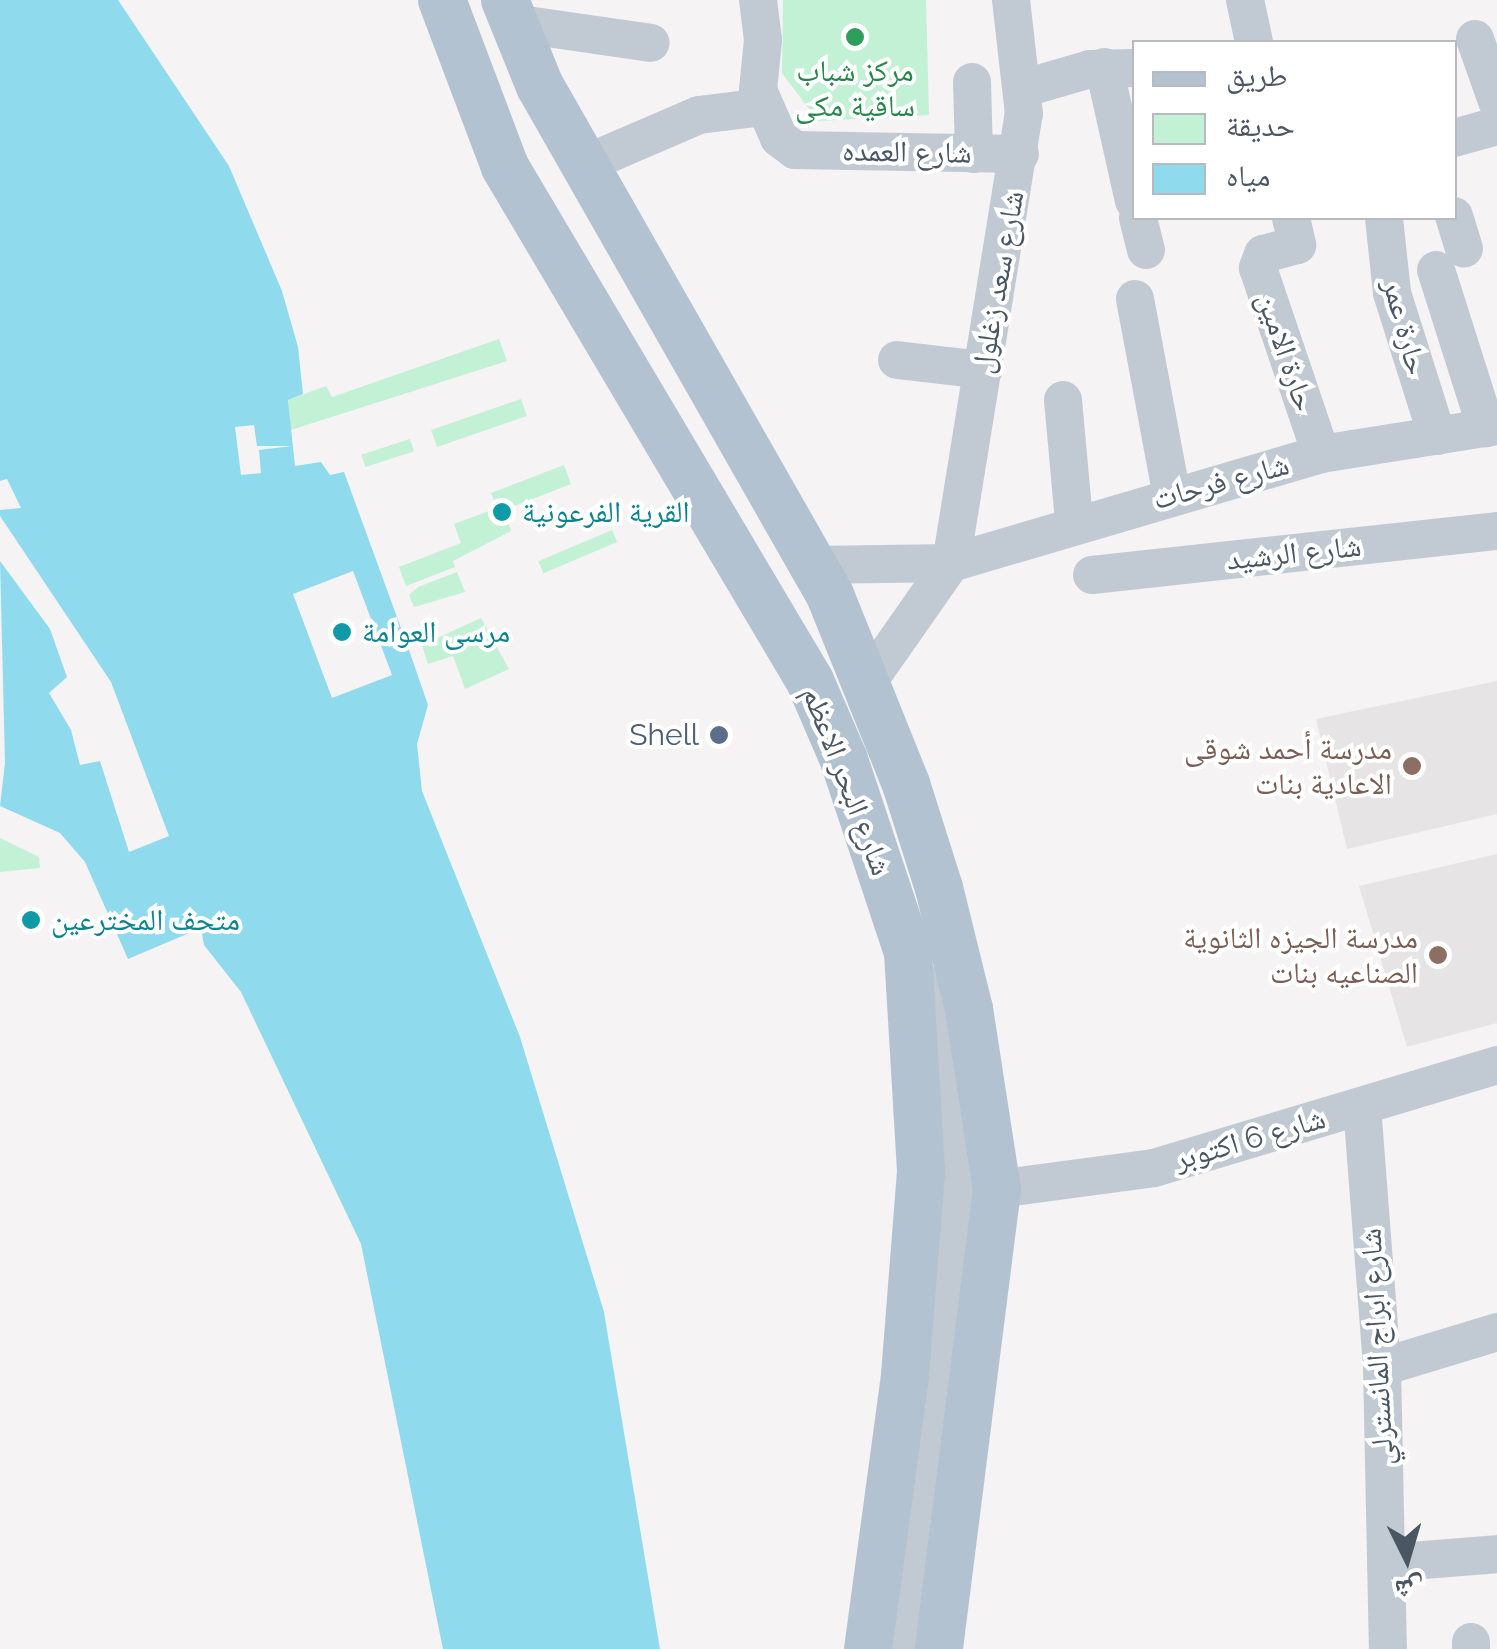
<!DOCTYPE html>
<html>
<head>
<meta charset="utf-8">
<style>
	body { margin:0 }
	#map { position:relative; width:1497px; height:1649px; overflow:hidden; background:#f5f3f3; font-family:Raleway,"Noto Naskh Arabic",sans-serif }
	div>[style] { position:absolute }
	.education>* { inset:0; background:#e6e4e5 }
	.green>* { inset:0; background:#c3f1d5; transform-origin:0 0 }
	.water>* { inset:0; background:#90daee }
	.pier>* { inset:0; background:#f5f3f3 }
	.minor>* { height:38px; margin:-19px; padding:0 19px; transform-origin:19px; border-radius:19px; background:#c1cad2 }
	.major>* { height:48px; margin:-24px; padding:0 24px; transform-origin:24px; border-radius:24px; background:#b3c2d1 }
	.dots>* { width:28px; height:28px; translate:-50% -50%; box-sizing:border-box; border:5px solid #fff; border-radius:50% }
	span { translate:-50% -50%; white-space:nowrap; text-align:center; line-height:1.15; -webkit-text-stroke:8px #fff; paint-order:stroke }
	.leisure-label { font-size:30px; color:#27864d }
	.street-label { font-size:30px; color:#4a5661 }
	.culture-label { font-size:30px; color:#0d838f }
	.left { translate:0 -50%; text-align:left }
	.service-label { font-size:30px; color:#4e5e75 }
	.right { translate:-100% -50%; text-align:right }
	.education-label { font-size:30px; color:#785e54 }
	.legend { position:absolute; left:1132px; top:40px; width:325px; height:180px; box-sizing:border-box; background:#fff; border:2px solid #b7bbc0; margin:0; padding:12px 18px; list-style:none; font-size:30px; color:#4a5661 }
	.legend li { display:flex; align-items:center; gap:20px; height:50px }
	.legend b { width:50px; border:2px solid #b7bbc0 }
	.north { position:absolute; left:1357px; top:1509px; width:100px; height:100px; -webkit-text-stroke:8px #fff; paint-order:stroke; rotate:175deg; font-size:28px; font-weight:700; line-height:40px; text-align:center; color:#4a5661 }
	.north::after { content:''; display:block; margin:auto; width:35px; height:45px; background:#4a5661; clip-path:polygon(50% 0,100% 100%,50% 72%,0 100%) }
</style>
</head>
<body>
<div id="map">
	<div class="education">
		<i style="clip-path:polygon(1497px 681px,1497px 814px,1347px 849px,1316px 719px)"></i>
		<i style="clip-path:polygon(1497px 854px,1497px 1023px,1407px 1047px,1359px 886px)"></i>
	</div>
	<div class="green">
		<i style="clip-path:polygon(783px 0,926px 0,929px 115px,818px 121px,782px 73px)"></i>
		<i style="clip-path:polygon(499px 339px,507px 361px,291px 430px,288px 400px,326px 386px,332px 397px)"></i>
		<i style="left:521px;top:399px;width:18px;height:95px;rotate:71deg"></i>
		<i style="left:410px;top:439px;width:13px;height:51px;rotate:72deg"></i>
		<i style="clip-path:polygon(564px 465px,571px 484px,504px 510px,511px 531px,453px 561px,455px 567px,406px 586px,399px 567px,461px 543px,454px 524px,497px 508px,491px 493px)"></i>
		<i style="left:612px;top:530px;width:13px;height:80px;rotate:67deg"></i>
		<i style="clip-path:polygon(457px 572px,465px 592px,414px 607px,409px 595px,418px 587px)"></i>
		<i style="clip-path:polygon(481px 618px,509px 669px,465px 689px,453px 656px,428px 664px,422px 645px)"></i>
		<i style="clip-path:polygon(0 838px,39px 857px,40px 868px,0 872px)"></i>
	</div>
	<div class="water">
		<i style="clip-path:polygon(evenodd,0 0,118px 0,229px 166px,282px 291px,298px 347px,303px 394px,288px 400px,295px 466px,321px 462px,330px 475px,344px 472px,409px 650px,428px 705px,417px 744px,422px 791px,520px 1037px,604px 1312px,660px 1649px,443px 1649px,361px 1244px,241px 992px,204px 945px,201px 928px,128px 959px,85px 862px,60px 833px,0 806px,5px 763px,0 561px,50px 629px,67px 677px,49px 693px,71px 730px,80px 765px,100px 761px,129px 852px,169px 836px,111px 682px,0 516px,0 510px,21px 508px,7px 479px,0 481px,0 0,353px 571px,392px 675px,332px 698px,293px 594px,353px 571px)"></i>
	</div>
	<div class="pier">
		<i style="clip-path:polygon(254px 425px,257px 446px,292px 446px,259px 450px,261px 473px,241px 475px,235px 427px)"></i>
	</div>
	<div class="minor">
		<i style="left:758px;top:0;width:40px;rotate:82.9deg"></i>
		<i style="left:763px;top:40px;width:50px;rotate:95.7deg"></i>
		<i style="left:758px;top:90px;width:52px;rotate:66.4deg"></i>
		<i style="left:779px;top:138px;width:20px;rotate:37deg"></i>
		<i style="left:795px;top:150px;width:225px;rotate:1deg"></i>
		<i style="left:1245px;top:0;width:43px;rotate:77.9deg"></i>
		<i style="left:513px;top:23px;width:139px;rotate:8.2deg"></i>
		<i style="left:1475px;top:39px;width:66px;rotate:70.5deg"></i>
		<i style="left:1104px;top:67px;width:137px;rotate:77.4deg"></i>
		<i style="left:972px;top:82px;width:72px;rotate:88.4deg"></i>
		<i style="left:1025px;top:88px;width:68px;rotate:-16.3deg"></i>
		<i style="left:1090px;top:69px;width:44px;rotate:-1.3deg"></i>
		<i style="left:1454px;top:138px;width:45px;rotate:-15.6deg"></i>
		<i style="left:585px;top:164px;width:124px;rotate:-23.3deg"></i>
		<i style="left:699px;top:115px;width:64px;rotate:-7.1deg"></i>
		<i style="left:1454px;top:216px;width:34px;rotate:73deg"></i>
		<i style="left:1138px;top:218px;width:33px;rotate:76deg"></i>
		<i style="left:1291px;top:218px;width:28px;rotate:77deg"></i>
		<i style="left:1297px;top:245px;width:35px;rotate:165deg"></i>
		<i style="left:1263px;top:254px;width:15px;rotate:110deg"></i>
		<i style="left:1258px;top:268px;width:196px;rotate:71.3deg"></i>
		<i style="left:1384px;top:218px;width:75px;rotate:83.9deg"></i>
		<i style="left:1392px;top:293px;width:150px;rotate:72.5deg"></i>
		<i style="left:1436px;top:270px;width:166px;rotate:72.4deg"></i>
		<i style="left:1135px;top:299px;width:200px;rotate:79.4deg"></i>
		<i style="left:897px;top:360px;width:87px;rotate:6.6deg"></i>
		<i style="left:1063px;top:400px;width:122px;rotate:84.8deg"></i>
		<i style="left:814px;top:565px;width:137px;rotate:-0.8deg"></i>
		<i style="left:951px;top:563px;width:386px;rotate:-16.4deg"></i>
		<i style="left:1321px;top:454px;width:178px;rotate:-9deg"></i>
		<i style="left:1092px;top:575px;width:407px;rotate:-6.2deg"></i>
		<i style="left:867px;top:683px;width:146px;rotate:-55deg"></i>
		<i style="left:951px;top:563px;width:455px;rotate:-80.8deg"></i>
		<i style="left:1024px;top:114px;width:115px;rotate:-96.5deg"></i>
		<i style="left:1362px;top:1106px;width:262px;rotate:85.6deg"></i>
		<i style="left:1382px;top:1367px;width:282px;rotate:88.8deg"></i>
		<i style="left:997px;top:1189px;width:158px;rotate:-7.6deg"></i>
		<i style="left:1154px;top:1168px;width:358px;rotate:-16.7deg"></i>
		<i style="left:1382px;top:1367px;width:120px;rotate:-16.9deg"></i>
		<i style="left:1386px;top:1563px;width:111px;rotate:-4.6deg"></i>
		<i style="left:1471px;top:1642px;width:7px;rotate:90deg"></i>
		<i style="left:909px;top:1649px;width:478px;rotate:-84deg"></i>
		<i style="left:959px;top:1174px;width:115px;rotate:-96deg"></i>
		<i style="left:947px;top:1060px;width:88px;rotate:-109.3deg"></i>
	</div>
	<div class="major">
		<i style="left:442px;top:0;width:178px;rotate:69.3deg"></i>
		<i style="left:505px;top:167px;width:598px;rotate:59.32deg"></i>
		<i style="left:810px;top:681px;width:86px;rotate:66.7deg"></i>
		<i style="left:844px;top:760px;width:202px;rotate:71.6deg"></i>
		<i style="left:908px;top:952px;width:220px;rotate:86.6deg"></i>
		<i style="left:921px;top:1172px;width:205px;rotate:94.5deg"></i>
		<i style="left:905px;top:1376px;width:275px;rotate:97.7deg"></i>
		<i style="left:505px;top:0;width:93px;rotate:67.9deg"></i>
		<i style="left:540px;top:86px;width:586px;rotate:60.33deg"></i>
		<i style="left:830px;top:595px;width:204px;rotate:68.1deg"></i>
		<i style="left:906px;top:784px;width:109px;rotate:72.4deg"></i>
		<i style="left:939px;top:888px;width:125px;rotate:76.1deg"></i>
		<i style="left:969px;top:1009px;width:182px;rotate:81.2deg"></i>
		<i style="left:997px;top:1189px;width:464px;rotate:97.2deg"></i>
	</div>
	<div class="dots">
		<i style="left:855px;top:37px;background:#2e9e5b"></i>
		<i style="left:502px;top:512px;background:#0f9aa8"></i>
		<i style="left:342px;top:632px;background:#0f9aa8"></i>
		<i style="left:719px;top:735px;background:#5c6f8a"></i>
		<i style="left:1412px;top:766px;background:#8d6e63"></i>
		<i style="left:31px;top:920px;background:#0f9aa8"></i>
		<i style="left:1438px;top:955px;background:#8d6e63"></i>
	</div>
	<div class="leisure-label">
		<span style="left:855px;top:88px">مركز شباب<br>ساقية مكى</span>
	</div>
	<div class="street-label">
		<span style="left:907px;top:152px;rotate:1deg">شارع العمده</span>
		<span style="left:998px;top:282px;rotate:-80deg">شارع سعد زغلول</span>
		<span style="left:1405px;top:327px;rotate:75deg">حارة عمر</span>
		<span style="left:1286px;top:352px;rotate:71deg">حارة الامين</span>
		<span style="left:1221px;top:482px;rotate:-15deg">شارع فرحات</span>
		<span style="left:1294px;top:553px;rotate:-6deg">شارع الرشيد</span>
		<span style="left:847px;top:781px;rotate:69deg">شارع البحر الاعظم</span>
		<span style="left:1250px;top:1139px;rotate:-16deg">شارع 6 اكتوبر</span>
		<span style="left:1377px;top:1347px;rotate:-93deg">شارع ابراج المانسترلي</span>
	</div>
	<div class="culture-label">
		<span class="left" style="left:522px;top:512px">القرية الفرعونية</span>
		<span class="left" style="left:362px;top:632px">مرسى العوامة</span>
		<span class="left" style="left:51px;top:920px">متحف المخترعين</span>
	</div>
	<div class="service-label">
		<span class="right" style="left:699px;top:735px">Shell</span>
	</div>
	<div class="education-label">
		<span class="right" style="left:1392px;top:766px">مدرسة أحمد شوقى<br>الاعادية بنات</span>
		<span class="right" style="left:1418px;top:955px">مدرسة الجيزه الثانوية<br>الصناعيه بنات</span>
	</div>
	<ul class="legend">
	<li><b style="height:12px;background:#b3c2d1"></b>طريق</li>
	<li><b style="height:28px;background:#c3f1d5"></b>حديقة</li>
	<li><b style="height:28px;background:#90daee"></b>مياه</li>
	</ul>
	<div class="north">ش</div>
</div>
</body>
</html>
